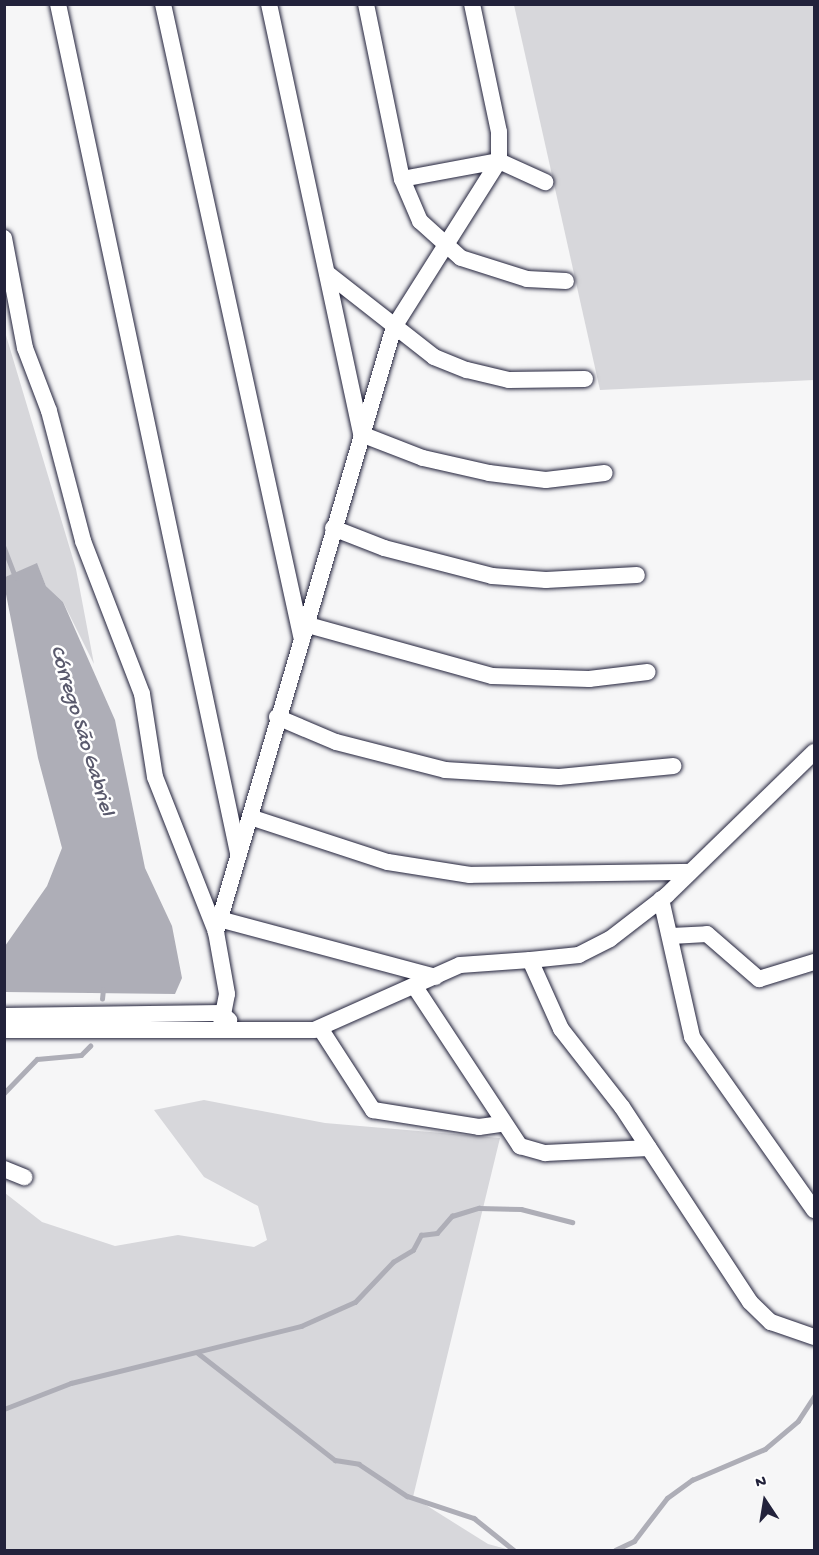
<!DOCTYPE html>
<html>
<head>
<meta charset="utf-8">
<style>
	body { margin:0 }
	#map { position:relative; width:819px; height:1555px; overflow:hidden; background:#f6f6f7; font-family:"Gochi Hand",sans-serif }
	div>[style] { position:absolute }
	.green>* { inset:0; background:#d7d7db }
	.water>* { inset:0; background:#aeaeb7 }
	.stream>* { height:4.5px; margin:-2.25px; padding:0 2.25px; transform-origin:2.25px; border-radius:2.25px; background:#aeaeb7 }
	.roads { filter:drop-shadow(0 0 2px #22223b) drop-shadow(0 0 2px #22223b) }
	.minor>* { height:16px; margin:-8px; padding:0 8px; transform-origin:8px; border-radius:8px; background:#fff }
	span { translate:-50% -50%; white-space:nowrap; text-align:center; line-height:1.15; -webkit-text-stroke:5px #fff; paint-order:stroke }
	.water-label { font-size:21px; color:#5a5a6d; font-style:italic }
	.frame { position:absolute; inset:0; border:6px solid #22223b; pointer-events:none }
	.north { position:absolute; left:735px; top:1471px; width:60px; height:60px; -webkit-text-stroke:4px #fff; paint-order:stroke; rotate:348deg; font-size:16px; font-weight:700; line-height:24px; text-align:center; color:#22223b }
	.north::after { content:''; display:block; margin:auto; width:21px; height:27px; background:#22223b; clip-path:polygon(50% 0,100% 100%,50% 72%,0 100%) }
</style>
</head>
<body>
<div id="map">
	<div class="green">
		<i style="clip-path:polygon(514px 5px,814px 5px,814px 380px,600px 390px)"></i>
		<i style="clip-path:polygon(5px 332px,76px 569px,94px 664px,63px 602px,46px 586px,37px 564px,5px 577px)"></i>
		<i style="clip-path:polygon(204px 1100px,325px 1123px,500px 1138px,413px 1497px,488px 1544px,510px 1550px,5px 1550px,5px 1193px,42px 1222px,115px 1246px,178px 1235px,254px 1247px,267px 1240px,258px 1206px,204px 1177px,154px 1110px)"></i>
	</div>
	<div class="water">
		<i style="clip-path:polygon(37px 563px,46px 586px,63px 602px,115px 720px,145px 868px,172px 926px,182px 978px,175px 994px,5px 992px,5px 946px,47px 886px,62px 848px,38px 758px,5px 589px,5px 577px)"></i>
	</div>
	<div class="stream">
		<i style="left:4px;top:547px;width:33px;rotate:69deg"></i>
		<i style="left:102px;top:999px;width:9px;rotate:-84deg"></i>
		<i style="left:4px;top:1093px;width:47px;rotate:-45.9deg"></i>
		<i style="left:37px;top:1059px;width:44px;rotate:-5.2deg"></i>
		<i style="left:81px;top:1055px;width:13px;rotate:-45deg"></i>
		<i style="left:198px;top:1353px;width:174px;rotate:38deg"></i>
		<i style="left:335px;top:1460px;width:24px;rotate:9deg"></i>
		<i style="left:359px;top:1464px;width:58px;rotate:33.7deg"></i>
		<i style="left:407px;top:1496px;width:71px;rotate:18.2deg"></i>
		<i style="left:474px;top:1518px;width:51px;rotate:38.7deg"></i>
		<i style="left:4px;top:1409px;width:72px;rotate:-21.2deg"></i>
		<i style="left:71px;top:1383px;width:237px;rotate:-13.9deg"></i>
		<i style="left:301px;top:1326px;width:59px;rotate:-24deg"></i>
		<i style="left:355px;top:1302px;width:55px;rotate:-46.5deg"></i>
		<i style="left:393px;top:1262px;width:23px;rotate:-31deg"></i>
		<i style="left:413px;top:1250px;width:17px;rotate:-62deg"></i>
		<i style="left:421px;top:1235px;width:16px;rotate:-7deg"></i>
		<i style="left:437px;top:1233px;width:23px;rotate:-49deg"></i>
		<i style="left:452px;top:1216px;width:28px;rotate:-17deg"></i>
		<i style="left:479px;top:1208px;width:42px;rotate:1.4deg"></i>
		<i style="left:521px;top:1209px;width:53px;rotate:14.3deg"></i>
		<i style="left:615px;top:1550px;width:21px;rotate:-25deg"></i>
		<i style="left:634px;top:1541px;width:54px;rotate:-52.5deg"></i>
		<i style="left:667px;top:1498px;width:31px;rotate:-36deg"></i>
		<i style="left:692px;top:1480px;width:79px;rotate:-23deg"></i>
		<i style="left:765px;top:1449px;width:43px;rotate:-40.3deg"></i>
		<i style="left:798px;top:1421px;width:30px;rotate:-57deg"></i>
	</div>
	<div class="roads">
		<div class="minor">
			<i style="left:58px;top:4px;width:868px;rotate:78.03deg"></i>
			<i style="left:163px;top:4px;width:651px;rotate:77.67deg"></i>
			<i style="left:269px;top:4px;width:440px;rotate:77.9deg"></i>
			<i style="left:361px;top:434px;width:66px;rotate:21.2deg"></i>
			<i style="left:423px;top:458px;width:68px;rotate:12.8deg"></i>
			<i style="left:489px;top:473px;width:57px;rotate:7deg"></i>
			<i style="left:546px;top:480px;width:59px;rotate:-6.8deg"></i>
			<i style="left:366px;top:4px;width:179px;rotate:78.4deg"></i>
			<i style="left:402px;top:179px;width:46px;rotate:66.8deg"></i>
			<i style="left:420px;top:221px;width:55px;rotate:42.1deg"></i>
			<i style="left:461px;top:258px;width:69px;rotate:17.7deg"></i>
			<i style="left:527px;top:279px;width:39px;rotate:3deg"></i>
			<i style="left:402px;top:179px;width:99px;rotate:-10.5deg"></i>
			<i style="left:499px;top:161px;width:51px;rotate:24.5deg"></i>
			<i style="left:4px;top:238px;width:112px;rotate:79.2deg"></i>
			<i style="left:25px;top:348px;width:67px;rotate:69.1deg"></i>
			<i style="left:49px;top:411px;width:134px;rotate:75.3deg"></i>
			<i style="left:83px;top:541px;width:164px;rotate:68.9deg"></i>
			<i style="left:142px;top:694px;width:84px;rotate:81.1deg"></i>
			<i style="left:155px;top:777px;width:167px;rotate:68.5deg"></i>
			<i style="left:216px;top:932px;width:63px;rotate:79.9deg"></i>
			<i style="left:227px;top:994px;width:36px;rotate:101deg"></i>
			<i style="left:327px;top:273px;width:136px;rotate:38.1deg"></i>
			<i style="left:434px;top:357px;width:35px;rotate:22deg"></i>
			<i style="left:467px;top:370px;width:43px;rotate:13.4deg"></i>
			<i style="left:509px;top:380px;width:76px;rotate:-0.8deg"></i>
			<i style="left:333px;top:528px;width:55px;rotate:21.4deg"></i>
			<i style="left:384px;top:548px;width:112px;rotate:14.5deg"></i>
			<i style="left:492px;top:576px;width:54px;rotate:4.2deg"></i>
			<i style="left:546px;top:580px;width:91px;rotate:-3.1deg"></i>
			<i style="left:308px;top:625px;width:191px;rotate:15.5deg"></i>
			<i style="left:492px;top:676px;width:97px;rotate:1.8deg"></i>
			<i style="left:589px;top:679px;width:59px;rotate:-6.8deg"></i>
			<i style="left:277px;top:717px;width:64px;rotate:23deg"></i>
			<i style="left:336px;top:742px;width:113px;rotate:14.4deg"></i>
			<i style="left:445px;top:770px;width:114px;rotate:3.5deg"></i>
			<i style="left:559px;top:777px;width:115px;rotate:-5.5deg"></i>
			<i style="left:814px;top:752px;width:205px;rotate:135.8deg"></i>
			<i style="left:667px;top:895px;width:72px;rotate:142.3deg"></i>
			<i style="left:610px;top:939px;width:35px;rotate:153deg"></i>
			<i style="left:579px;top:955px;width:49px;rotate:174.2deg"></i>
			<i style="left:530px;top:960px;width:76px;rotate:65.8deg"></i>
			<i style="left:561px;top:1029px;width:99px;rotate:52deg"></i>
			<i style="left:622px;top:1107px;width:233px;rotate:56.7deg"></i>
			<i style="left:750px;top:1302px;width:29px;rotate:44deg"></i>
			<i style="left:771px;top:1322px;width:46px;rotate:19.2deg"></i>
			<i style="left:250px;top:817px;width:145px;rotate:18.1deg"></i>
			<i style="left:388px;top:862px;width:83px;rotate:9deg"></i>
			<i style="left:470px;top:875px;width:220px;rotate:-0.8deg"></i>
			<i style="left:661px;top:899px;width:141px;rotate:77.3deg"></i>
			<i style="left:692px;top:1037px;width:212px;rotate:54.8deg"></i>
			<i style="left:223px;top:920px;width:220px;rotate:15deg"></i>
			<i style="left:216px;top:932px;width:631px;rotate:-73.61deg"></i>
			<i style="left:394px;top:327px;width:196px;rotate:-57.7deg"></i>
			<i style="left:499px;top:161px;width:29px;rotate:-90deg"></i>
			<i style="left:499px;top:132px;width:131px;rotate:-101.9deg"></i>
			<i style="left:671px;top:936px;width:36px;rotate:-3deg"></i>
			<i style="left:707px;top:934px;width:69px;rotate:40.9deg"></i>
			<i style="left:759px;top:979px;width:58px;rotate:-17.2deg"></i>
			<i style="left:415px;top:987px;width:191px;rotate:56.6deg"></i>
			<i style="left:520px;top:1146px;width:26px;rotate:16deg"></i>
			<i style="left:545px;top:1153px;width:104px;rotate:-2.8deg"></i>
			<i style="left:4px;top:1016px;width:217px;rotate:-0.8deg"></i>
			<i style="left:221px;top:1013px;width:11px;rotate:41deg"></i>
			<i style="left:320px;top:1028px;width:98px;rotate:57.1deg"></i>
			<i style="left:373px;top:1110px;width:107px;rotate:9.1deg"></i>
			<i style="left:479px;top:1127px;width:21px;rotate:-8deg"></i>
			<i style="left:4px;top:1030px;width:310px"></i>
			<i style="left:314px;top:1030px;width:160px;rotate:-24deg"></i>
			<i style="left:460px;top:965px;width:70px;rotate:-4.1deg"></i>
			<i style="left:4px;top:1169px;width:22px;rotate:22deg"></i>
		</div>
	</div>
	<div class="water-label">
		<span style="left:80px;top:731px;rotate:73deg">Córrego São Gabriel</span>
	</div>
	<div class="frame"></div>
	<div class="north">N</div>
</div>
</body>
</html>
